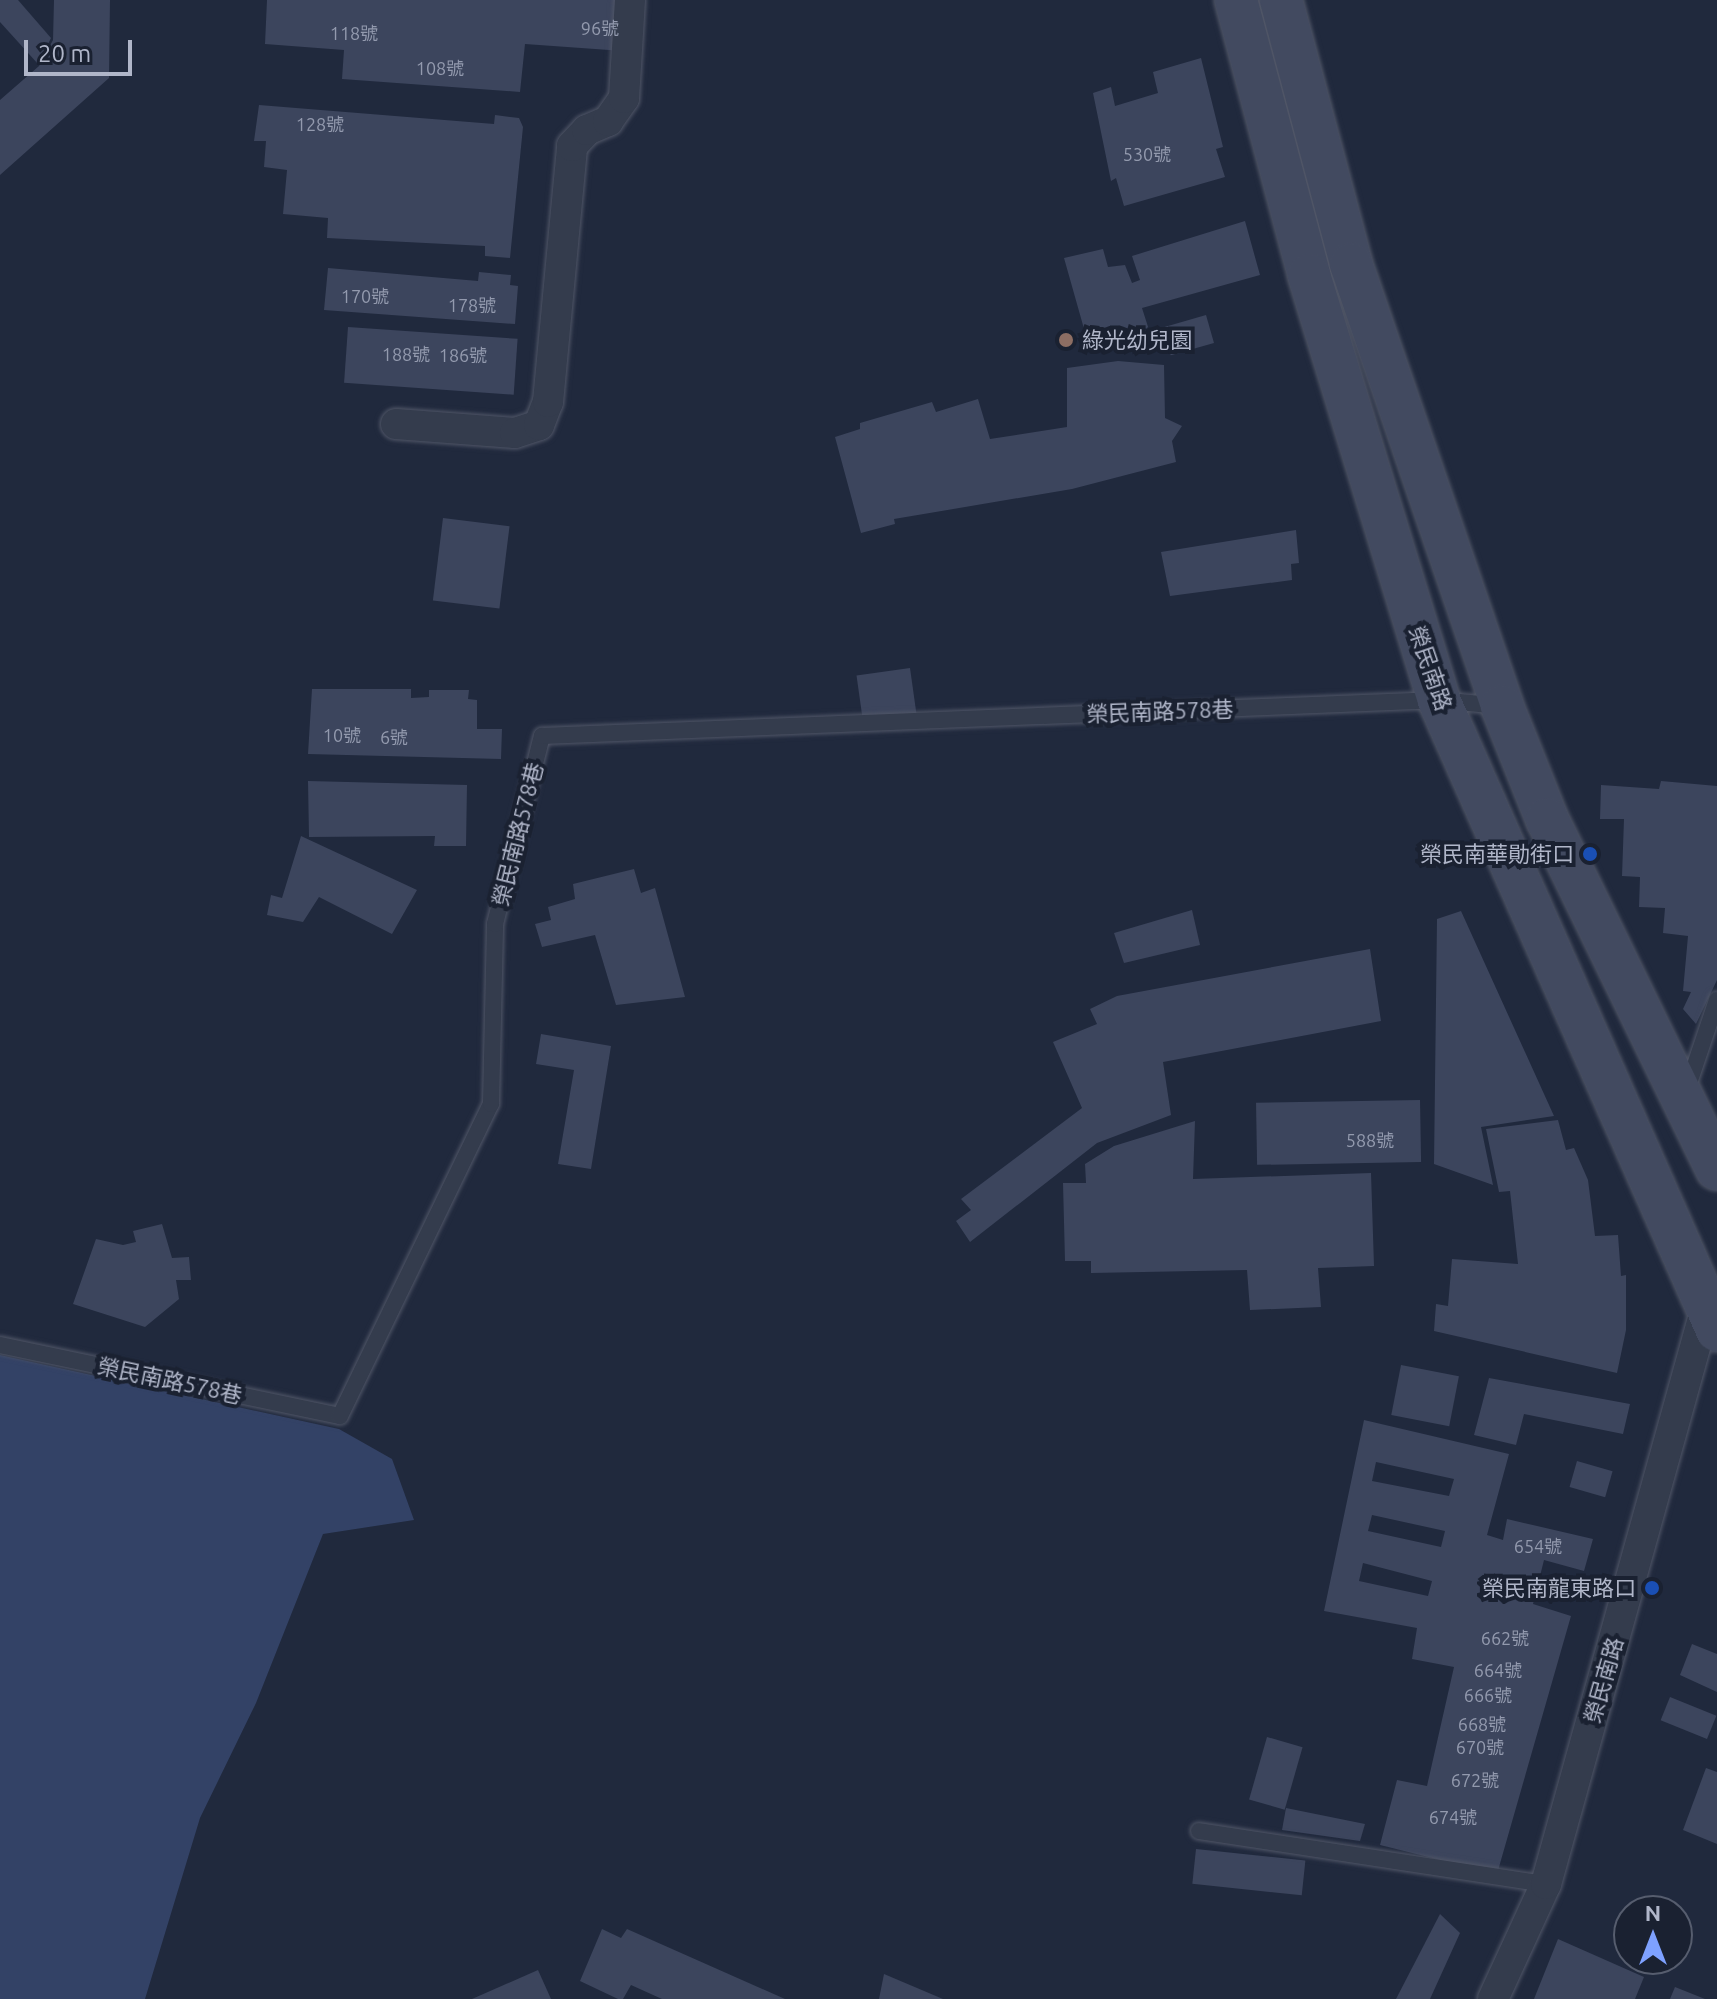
<!DOCTYPE html>
<html>
<head>
<meta charset="utf-8">
<style>
	body { margin:0 }
	#map { position:relative; width:1717px; height:1999px; overflow:hidden; background:#20293d; font-family:Ubuntu,"Noto Sans TC",sans-serif }
	div>[style] { position:absolute }
	.water>* { inset:0; background:#334266 }
	.building>* { inset:0; background:#3c455d; transform-origin:0 0 }
	.roads { filter:drop-shadow(0 0 2px #505667) drop-shadow(0 0 2px #505667) }
	.lane>* { height:16px; margin:-8px; padding:0 8px; transform-origin:8px; border-radius:8px; background:#343c4d }
	.street>* { height:30px; margin:-15px; padding:0 15px; transform-origin:15px; border-radius:15px; background:#343c4d }
	.secondary>* { height:42px; margin:-21px; padding:0 21px; transform-origin:21px; border-radius:21px; background:#424a60 }
	.dots>* { width:22px; height:22px; translate:-50% -50%; box-sizing:border-box; border:4px solid #1a2131; border-radius:50% }
	span { translate:-50% -50%; white-space:nowrap; text-align:center; line-height:1.15; -webkit-text-stroke:8px #1a2131; paint-order:stroke }
	.number-label { font-size:18px; color:#939aae }
	.number-label span { -webkit-text-stroke-width:0 }
	.poi-label { font-size:22px; color:#b0b6c9 }
	.left { translate:0 -50%; text-align:left }
	.right { translate:-100% -50%; text-align:right }
	.street-label { font-size:22px; color:#b0b6c9 }
	.north { position:absolute; left:1613px; top:1895px; width:80px; height:80px; box-sizing:border-box; background:#1a2131; border:2px solid #565d6e; border-radius:50%; rotate:0deg; font-size:22px; font-weight:700; line-height:32px; text-align:center; color:#b0b6c9 }
	.north::after { content:''; display:block; margin:auto; width:28px; height:36px; background:#7ea1ff; clip-path:polygon(50% 0,100% 100%,50% 72%,0 100%) }
	.scale { position:absolute; left:24px; top:40px; width:108px; height:36px; box-sizing:border-box; border:4px solid #b0b6c9; border-top:0; padding-left:10px; font-size:24px; line-height:28px; white-space:nowrap; color:#b0b6c9; -webkit-text-stroke:6px #1a2131; paint-order:stroke }
</style>
</head>
<body>
<div id="map">
	<div class="water">
		<i style="clip-path:polygon(0 1355px,339px 1429px,392px 1459px,414px 1520px,323px 1534px,256px 1703px,200px 1818px,145px 1999px,0 1999px)"></i>
	</div>
	<div class="building">
		<i style="clip-path:polygon(0 0,18px 0,51px 38px,38px 64px,0 22px)"></i>
		<i style="clip-path:polygon(54px 0,110px 0,109px 78px,0 175px,0 100px,39px 66px,53px 40px)"></i>
		<i style="clip-path:polygon(267px 0,627px 0,623px 51px,525px 44px,520px 92px,342px 79px,344px 50px,265px 44px)"></i>
		<i style="clip-path:polygon(1201px 58px,1223px 147px,1216px 149px,1225px 177px,1124px 206px,1116px 178px,1111px 181px,1093px 93px,1111px 87px,1115px 106px,1158px 93px,1153px 72px)"></i>
		<i style="clip-path:polygon(259px 105px,494px 124px,495px 115px,519px 118px,523px 127px,510px 258px,485px 256px,485px 246px,327px 238px,328px 218px,283px 214px,287px 170px,264px 167px,266px 141px,254px 141px)"></i>
		<i style="clip-path:polygon(1245px 221px,1260px 275px,1142px 308px,1150px 333px,1088px 343px,1064px 258px,1103px 249px,1108px 267px,1125px 265px,1132px 283px,1140px 280px,1132px 256px)"></i>
		<i style="clip-path:polygon(328px 268px,478px 281px,479px 272px,511px 275px,510px 285px,518px 286px,515px 324px,324px 310px)"></i>
		<i style="left:1206px;top:315px;width:29px;height:45px;rotate:74deg"></i>
		<i style="left:348px;top:327px;width:170px;height:56px;rotate:4deg"></i>
		<i style="clip-path:polygon(1118px 361px,1164px 365px,1165px 418px,1182px 426px,1172px 441px,1176px 462px,1072px 489px,894px 519px,895px 524px,861px 533px,835px 437px,860px 429px,860px 423px,932px 402px,936px 412px,978px 399px,990px 439px,1067px 427px,1067px 368px)"></i>
		<i style="left:443px;top:518px;width:67px;height:83px;rotate:7deg"></i>
		<i style="clip-path:polygon(1296px 530px,1299px 563px,1291px 564px,1292px 580px,1170px 596px,1161px 552px)"></i>
		<i style="left:910px;top:668px;width:50px;height:54px;rotate:82deg"></i>
		<i style="clip-path:polygon(312px 689px,411px 689px,411px 698px,429px 697px,429px 690px,469px 690px,468px 699px,477px 700px,477px 729px,502px 729px,501px 759px,308px 754px)"></i>
		<i style="clip-path:polygon(308px 781px,467px 785px,466px 846px,434px 846px,435px 836px,309px 837px)"></i>
		<i style="clip-path:polygon(1661px 781px,1717px 786px,1717px 980px,1696px 1024px,1683px 1009px,1691px 992px,1683px 991px,1688px 936px,1663px 933px,1665px 908px,1639px 907px,1640px 877px,1622px 876px,1624px 819px,1600px 819px,1601px 785px,1659px 789px)"></i>
		<i style="clip-path:polygon(301px 836px,417px 890px,392px 934px,319px 897px,303px 922px,267px 915px,271px 895px,282px 898px)"></i>
		<i style="clip-path:polygon(634px 869px,641px 893px,655px 888px,685px 997px,616px 1005px,595px 935px,542px 947px,535px 924px,551px 920px,548px 907px,575px 899px,573px 884px)"></i>
		<i style="clip-path:polygon(1192px 910px,1200px 945px,1124px 963px,1114px 933px)"></i>
		<i style="clip-path:polygon(1461px 911px,1554px 1116px,1481px 1127px,1493px 1185px,1434px 1164px,1437px 919px)"></i>
		<i style="clip-path:polygon(1370px 949px,1381px 1021px,1163px 1062px,1171px 1115px,1097px 1143px,970px 1242px,956px 1221px,971px 1210px,961px 1199px,1082px 1108px,1053px 1042px,1097px 1024px,1090px 1009px,1117px 996px)"></i>
		<i style="clip-path:polygon(541px 1034px,611px 1046px,591px 1169px,558px 1164px,574px 1070px,536px 1064px)"></i>
		<i style="left:1420px;top:1100px;width:62px;height:164px;rotate:89deg"></i>
		<i style="clip-path:polygon(1558px 1120px,1566px 1150px,1574px 1148px,1588px 1180px,1595px 1236px,1618px 1235px,1621px 1276px,1626px 1275px,1626px 1330px,1617px 1373px,1434px 1331px,1436px 1304px,1448px 1306px,1452px 1259px,1518px 1264px,1510px 1191px,1499px 1192px,1486px 1129px)"></i>
		<i style="clip-path:polygon(1195px 1121px,1193px 1179px,1371px 1173px,1374px 1266px,1318px 1268px,1321px 1307px,1250px 1310px,1247px 1270px,1091px 1273px,1091px 1261px,1065px 1261px,1063px 1183px,1086px 1183px,1085px 1164px,1114px 1146px)"></i>
		<i style="clip-path:polygon(162px 1224px,172px 1258px,189px 1257px,191px 1280px,176px 1280px,179px 1299px,145px 1327px,73px 1304px,96px 1239px,123px 1245px,136px 1242px,133px 1231px)"></i>
		<i style="left:1401px;top:1365px;width:59px;height:51px;rotate:11deg"></i>
		<i style="clip-path:polygon(1489px 1378px,1630px 1404px,1623px 1434px,1524px 1414px,1516px 1445px,1474px 1435px)"></i>
		<i style="clip-path:polygon(evenodd,1364px 1420px,1509px 1454px,1487px 1535px,1503px 1540px,1507px 1519px,1593px 1539px,1584px 1571px,1544px 1560px,1533px 1604px,1571px 1616px,1497px 1874px,1380px 1845px,1397px 1780px,1427px 1786px,1454px 1667px,1412px 1659px,1417px 1628px,1324px 1611px,1364px 1420px,1376px 1462px,1454px 1479px,1449px 1496px,1372px 1481px,1376px 1462px,1364px 1420px,1372px 1515px,1445px 1531px,1441px 1547px,1368px 1531px,1372px 1515px,1364px 1420px,1363px 1563px,1432px 1581px,1428px 1596px,1359px 1581px,1363px 1563px)"></i>
		<i style="left:1577px;top:1461px;width:37px;height:27px;rotate:16deg"></i>
		<i style="clip-path:polygon(1692px 1644px,1717px 1654px,1717px 1692px,1680px 1675px)"></i>
		<i style="left:1670px;top:1697px;width:50px;height:25px;rotate:22deg"></i>
		<i style="left:1267px;top:1737px;width:37px;height:65px;rotate:16deg"></i>
		<i style="clip-path:polygon(1706px 1768px,1717px 1772px,1717px 1844px,1683px 1830px)"></i>
		<i style="clip-path:polygon(1286px 1808px,1365px 1824px,1360px 1841px,1282px 1830px)"></i>
		<i style="left:1196px;top:1849px;width:110px;height:35px;rotate:6deg"></i>
		<i style="clip-path:polygon(1440px 1914px,1460px 1933px,1430px 1999px,1396px 1999px)"></i>
		<i style="clip-path:polygon(602px 1929px,621px 1938px,627px 1929px,785px 1999px,662px 1999px,631px 1985px,623px 1999px,618px 1999px,580px 1981px)"></i>
		<i style="clip-path:polygon(1558px 1939px,1644px 1977px,1635px 1999px,1534px 1999px)"></i>
		<i style="clip-path:polygon(538px 1970px,551px 1999px,472px 1999px)"></i>
		<i style="clip-path:polygon(884px 1974px,943px 1999px,879px 1999px)"></i>
		<i style="clip-path:polygon(1675px 1987px,1705px 1999px,1670px 1999px)"></i>
	</div>
	<div class="roads">
		<div class="lane">
			<i style="left:1687px;top:1089px;width:94px;rotate:-71.4deg"></i>
			<i style="left:0;top:1345px;width:347px;rotate:11.8deg"></i>
			<i style="left:340px;top:1416px;width:347px;rotate:-64.2deg"></i>
			<i style="left:491px;top:1104px;width:180px;rotate:-88.7deg"></i>
			<i style="left:495px;top:924px;width:194px;rotate:-76deg"></i>
			<i style="left:542px;top:736px;width:898px;rotate:-2.3deg"></i>
			<i style="left:1439px;top:700px;width:61px;rotate:5.6deg"></i>
			<i style="left:1199px;top:1831px;width:351px;rotate:8.7deg"></i>
		</div>
		<div class="street">
			<i style="left:396px;top:424px;width:119px;rotate:4.3deg"></i>
			<i style="left:515px;top:433px;width:25px;rotate:-18deg"></i>
			<i style="left:539px;top:425px;width:25px;rotate:-69deg"></i>
			<i style="left:548px;top:402px;width:257px;rotate:-84.6deg"></i>
			<i style="left:572px;top:146px;width:22px;rotate:-47deg"></i>
			<i style="left:587px;top:130px;width:23px;rotate:-23deg"></i>
			<i style="left:608px;top:121px;width:28px;rotate:-55deg"></i>
			<i style="left:624px;top:98px;width:98px;rotate:-86.5deg"></i>
			<i style="left:1493px;top:1999px;width:127px;rotate:-65.3deg"></i>
			<i style="left:1546px;top:1884px;width:598px;rotate:-74.48deg"></i>
			<i style="left:1706px;top:1308px;width:9px;rotate:-41deg"></i>
		</div>
		<div class="secondary">
			<i style="left:1236px;top:0;width:285px;rotate:75.1deg"></i>
			<i style="left:1309px;top:275px;width:444px;rotate:73deg"></i>
			<i style="left:1439px;top:700px;width:689px;rotate:66.19deg"></i>
			<i style="left:1281px;top:0;width:273px;rotate:75.1deg"></i>
			<i style="left:1351px;top:264px;width:467px;rotate:71.1deg"></i>
			<i style="left:1502px;top:706px;width:122px;rotate:68.3deg"></i>
			<i style="left:1547px;top:819px;width:389px;rotate:64.1deg"></i>
		</div>
	</div>
	<div class="dots">
		<i style="left:1066px;top:340px;background:#8d6e63"></i>
		<i style="left:1590px;top:854px;background:#1a4fb4"></i>
		<i style="left:1652px;top:1588px;background:#1a4fb4"></i>
	</div>
	<div class="number-label">
		<span style="left:600px;top:28px">96號</span>
		<span style="left:354px;top:33px">118號</span>
		<span style="left:440px;top:68px">108號</span>
		<span style="left:320px;top:124px">128號</span>
		<span style="left:1147px;top:154px">530號</span>
		<span style="left:365px;top:296px">170號</span>
		<span style="left:472px;top:305px">178號</span>
		<span style="left:406px;top:354px">188號</span>
		<span style="left:463px;top:355px">186號</span>
		<span style="left:342px;top:735px">10號</span>
		<span style="left:394px;top:737px">6號</span>
		<span style="left:1370px;top:1140px">588號</span>
		<span style="left:1538px;top:1546px">654號</span>
		<span style="left:1505px;top:1638px">662號</span>
		<span style="left:1498px;top:1670px">664號</span>
		<span style="left:1488px;top:1695px">666號</span>
		<span style="left:1482px;top:1724px">668號</span>
		<span style="left:1480px;top:1747px">670號</span>
		<span style="left:1475px;top:1780px">672號</span>
		<span style="left:1453px;top:1817px">674號</span>
	</div>
	<div class="poi-label">
		<span class="left" style="left:1082px;top:340px">綠光幼兒園</span>
		<span class="right" style="left:1574px;top:854px">榮民南華勛街口</span>
		<span class="right" style="left:1636px;top:1588px">榮民南龍東路口</span>
	</div>
	<div class="street-label">
		<span style="left:1431px;top:668px;rotate:71deg">榮民南路</span>
		<span style="left:1160px;top:711px;rotate:-2deg">榮民南路578巷</span>
		<span style="left:517px;top:834px;rotate:-76deg">榮民南路578巷</span>
		<span style="left:170px;top:1380px;rotate:12deg">榮民南路578巷</span>
		<span style="left:1603px;top:1680px;rotate:-74deg">榮民南路</span>
	</div>
	<div class="north">N</div>
	<div class="scale">20 m</div>
</div>
</body>
</html>
